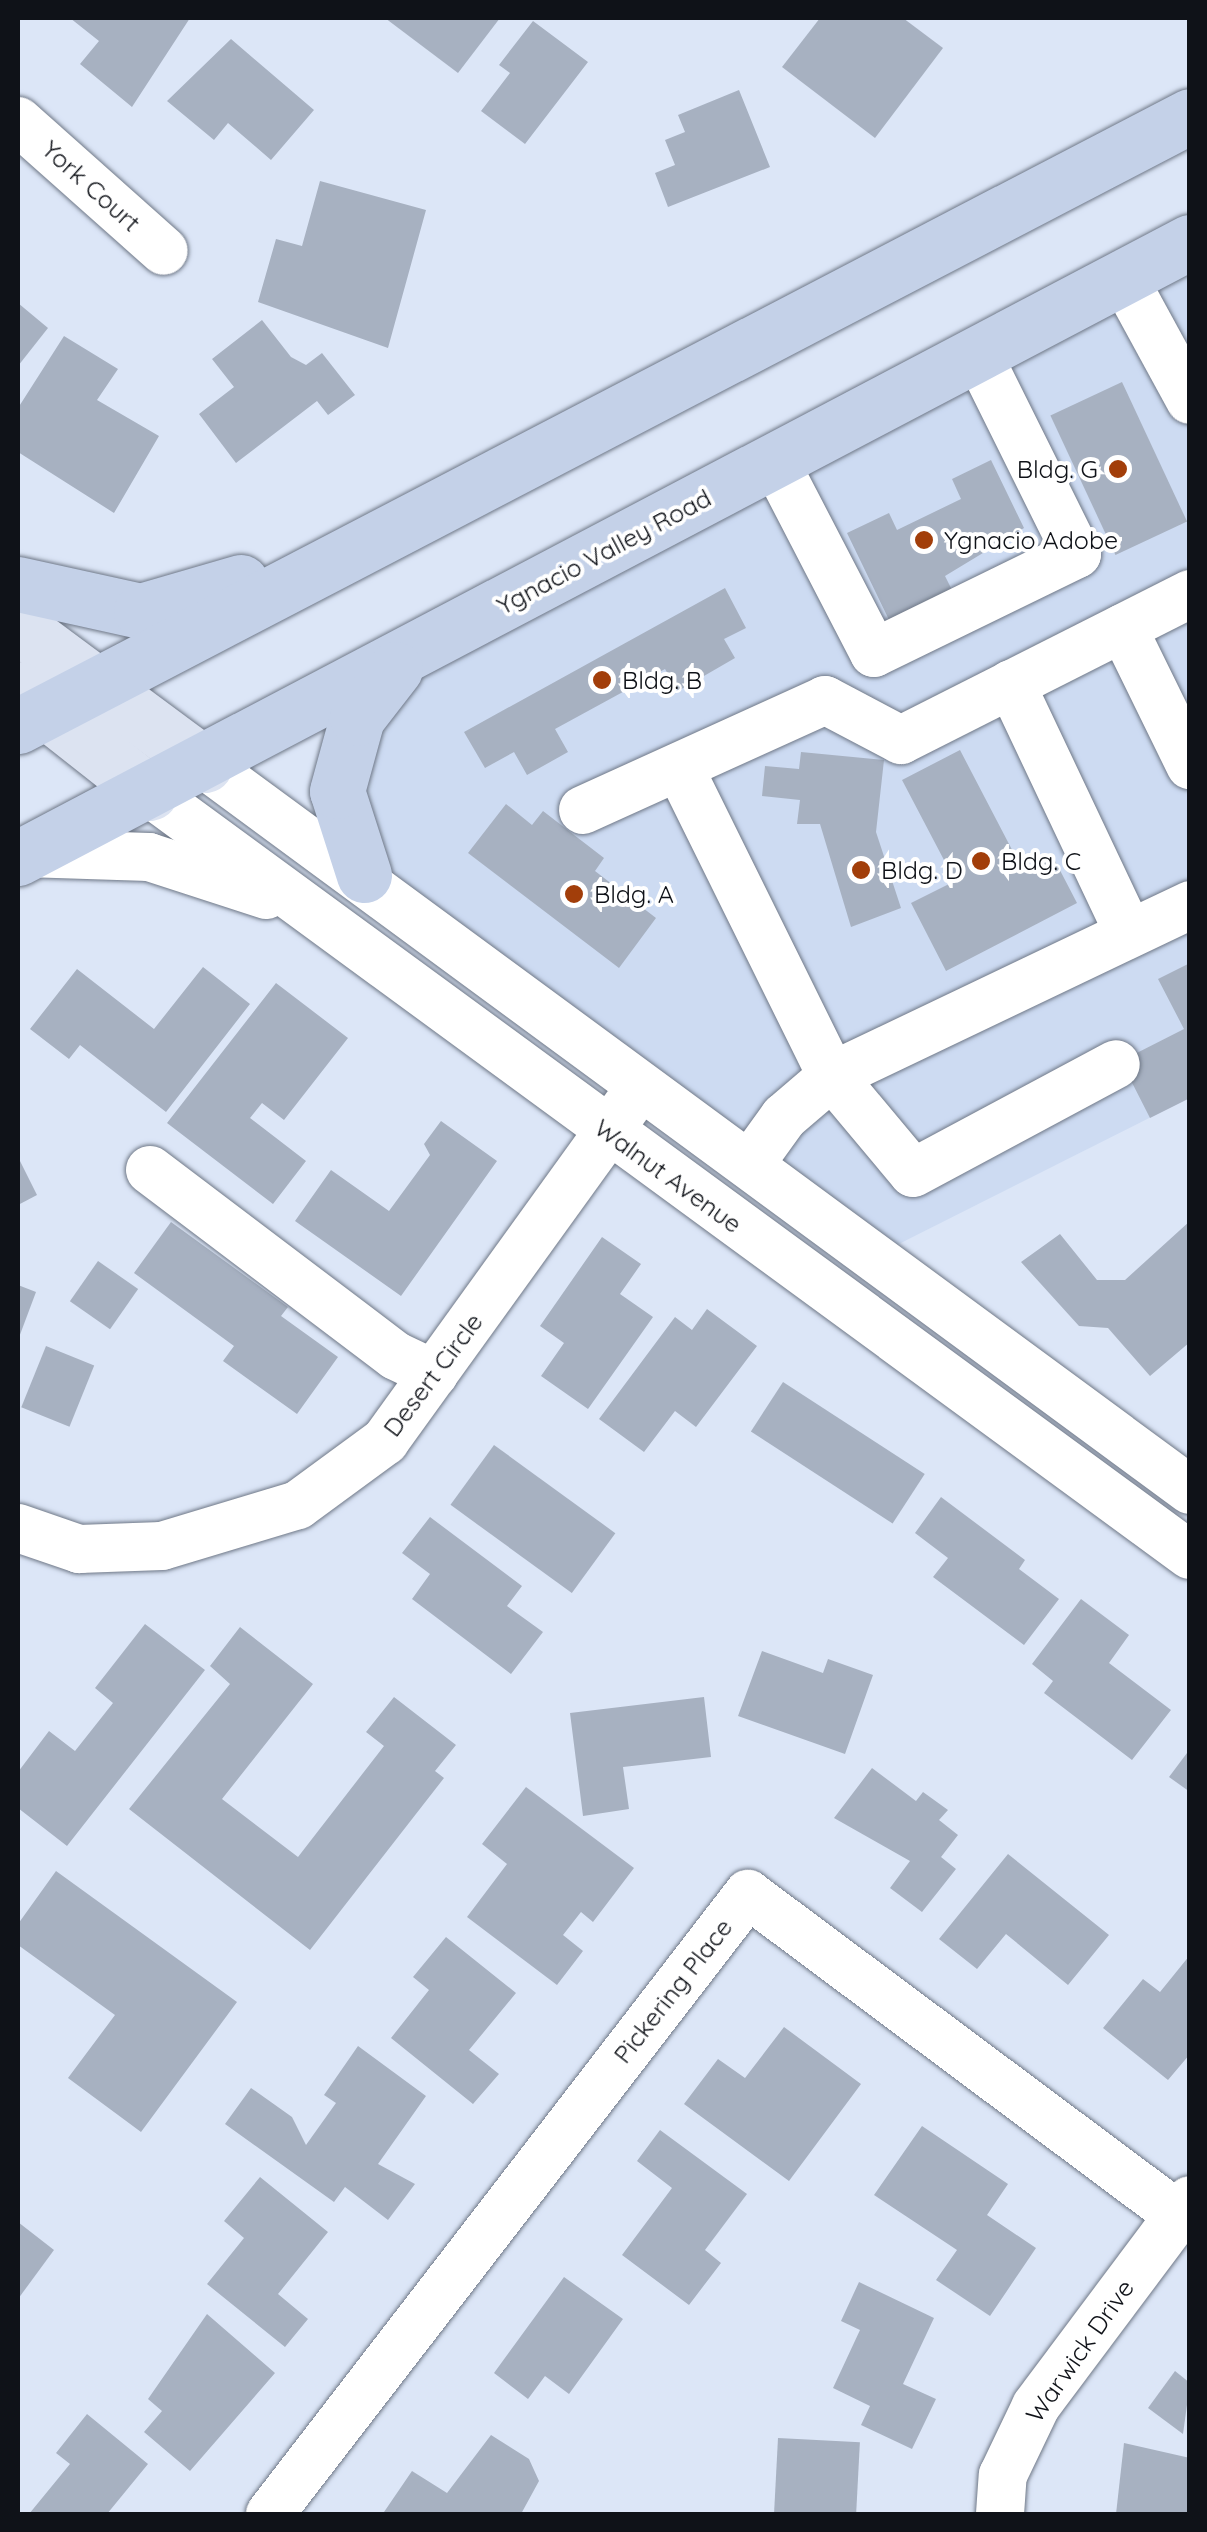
<!DOCTYPE html>
<html>
<head>
<meta charset="utf-8">
<style>
	body { margin:0 }
	#map { position:relative; width:1207px; height:2532px; overflow:hidden; background:#dce6f7; font-family:Quicksand,sans-serif }
	div>[style] { position:absolute }
	.built>* { inset:0; background:#cddbf2 }
	.building>* { inset:0; background:#a7b1c1; transform-origin:0 0 }
	.roads { filter:drop-shadow(0 0 2px #6f7887) drop-shadow(0 0 2px #6f7887) }
	.minor>* { height:48px; margin:-24px; padding:0 24px; transform-origin:24px; border-radius:24px; background:#fff }
	.major>* { height:55px; margin:-27.5px; padding:0 27.5px; transform-origin:27.5px; border-radius:27.5px; background:#dce3f1 }
	.highway>* { height:55px; margin:-27.5px; padding:0 27.5px; transform-origin:27.5px; border-radius:27.5px; background:#c4d1e8 }
	.dots>* { width:28px; height:28px; translate:-50% -50%; box-sizing:border-box; border:5px solid #fff; border-radius:50% }
	span { translate:-50% -50%; white-space:nowrap; text-align:center; line-height:1.15; -webkit-text-stroke:8px #fff; paint-order:stroke }
	.street-label { font-size:25px; color:#0f1218 }
	.poi-label { font-size:25px; color:#0f1218 }
	.right { translate:-100% -50%; text-align:right }
	.left { translate:0 -50%; text-align:left }
	.frame { position:absolute; inset:0; border:20px solid #0f1218; pointer-events:none }
</style>
</head>
<body>
<div id="map">
	<div class="built">
		<i style="clip-path:polygon(1189px 242px,1189px 1098px,875px 1256px,364px 875px,357px 718px,404px 658px)"></i>
	</div>
	<div class="building">
		<i style="clip-path:polygon(70px 18px,190px 18px,132px 107px,80px 64px,99px 41px)"></i>
		<i style="clip-path:polygon(385px 18px,500px 18px,458px 73px)"></i>
		<i style="clip-path:polygon(820px 18px,903px 18px,943px 48px,875px 138px,782px 67px)"></i>
		<i style="clip-path:polygon(533px 21px,588px 62px,525px 144px,481px 111px,510px 73px,499px 65px)"></i>
		<i style="clip-path:polygon(231px 39px,314px 110px,271px 160px,228px 123px,214px 140px,167px 101px)"></i>
		<i style="clip-path:polygon(739px 90px,770px 167px,668px 207px,655px 173px,675px 165px,665px 140px,685px 132px,678px 115px)"></i>
		<i style="clip-path:polygon(320px 181px,426px 210px,388px 348px,258px 302px,276px 239px,302px 246px)"></i>
		<i style="clip-path:polygon(18px 303px,48px 328px,18px 366px)"></i>
		<i style="clip-path:polygon(262px 320px,291px 357px,306px 365px,322px 353px,355px 395px,328px 415px,317px 401px,236px 463px,199px 414px,234px 387px,212px 359px)"></i>
		<i style="clip-path:polygon(64px 336px,118px 369px,97px 400px,159px 436px,114px 513px,18px 452px,18px 408px)"></i>
		<i style="left:1122px;top:382px;width:154px;height:79px;rotate:65deg"></i>
		<i style="clip-path:polygon(991px 460px,1024px 528px,945px 576px,954px 594px,891px 624px,847px 533px,889px 513px,897px 530px,961px 499px,952px 479px)"></i>
		<i style="clip-path:polygon(725px 588px,746px 628px,724px 639px,735px 658px,678px 691px,665px 669px,555px 729px,568px 752px,527px 775px,514px 752px,485px 768px,464px 732px)"></i>
		<i style="clip-path:polygon(960px 750px,1022px 869px,1051px 853px,1077px 903px,946px 971px,911px 903px,955px 881px,902px 780px)"></i>
		<i style="clip-path:polygon(801px 752px,884px 760px,876px 832px,901px 908px,851px 927px,820px 824px,797px 824px,800px 800px,762px 796px,765px 766px,799px 769px)"></i>
		<i style="clip-path:polygon(506px 804px,532px 825px,543px 811px,604px 858px,595px 871px,656px 918px,619px 968px,468px 853px)"></i>
		<i style="clip-path:polygon(1190px 963px,1190px 1098px,1150px 1118px,1121px 1061px,1184px 1029px,1158px 979px)"></i>
		<i style="clip-path:polygon(203px 967px,250px 1004px,166px 1112px,80px 1045px,69px 1059px,30px 1029px,77px 969px,154px 1029px)"></i>
		<i style="clip-path:polygon(276px 983px,348px 1038px,284px 1120px,262px 1103px,250px 1118px,306px 1161px,273px 1204px,167px 1123px)"></i>
		<i style="clip-path:polygon(441px 1121px,497px 1161px,401px 1296px,295px 1221px,331px 1170px,389px 1211px,430px 1155px,424px 1144px)"></i>
		<i style="clip-path:polygon(18px 1157px,37px 1195px,18px 1205px)"></i>
		<i style="clip-path:polygon(1190px 1221px,1190px 1342px,1150px 1376px,1108px 1328px,1079px 1326px,1021px 1262px,1060px 1234px,1097px 1280px,1125px 1280px)"></i>
		<i style="clip-path:polygon(171px 1222px,288px 1307px,281px 1316px,338px 1357px,297px 1414px,223px 1361px,234px 1346px,134px 1273px)"></i>
		<i style="clip-path:polygon(602px 1237px,641px 1264px,620px 1294px,653px 1317px,588px 1409px,541px 1376px,564px 1343px,540px 1326px)"></i>
		<i style="left:98px;top:1261px;width:49px;height:49px;rotate:35deg"></i>
		<i style="clip-path:polygon(18px 1285px,36px 1292px,18px 1340px)"></i>
		<i style="clip-path:polygon(707px 1309px,757px 1346px,696px 1427px,675px 1411px,644px 1452px,599px 1419px,675px 1317px,692px 1330px)"></i>
		<i style="left:46px;top:1346px;width:52px;height:66px;rotate:22deg"></i>
		<i style="left:783px;top:1382px;width:169px;height:59px;rotate:33deg"></i>
		<i style="left:494px;top:1445px;width:150px;height:74px;rotate:36deg"></i>
		<i style="clip-path:polygon(941px 1497px,1025px 1560px,1019px 1569px,1059px 1599px,1024px 1645px,933px 1577px,948px 1558px,915px 1533px)"></i>
		<i style="clip-path:polygon(430px 1517px,522px 1586px,507px 1606px,543px 1632px,511px 1674px,412px 1599px,430px 1574px,402px 1553px)"></i>
		<i style="clip-path:polygon(1081px 1599px,1129px 1635px,1109px 1663px,1171px 1710px,1132px 1760px,1044px 1693px,1053px 1681px,1032px 1664px)"></i>
		<i style="clip-path:polygon(145px 1624px,205px 1670px,67px 1846px,18px 1808px,18px 1772px,49px 1731px,75px 1751px,113px 1703px,95px 1688px)"></i>
		<i style="clip-path:polygon(240px 1627px,313px 1684px,222px 1799px,298px 1857px,384px 1746px,366px 1732px,394px 1697px,456px 1745px,435px 1771px,444px 1778px,310px 1950px,129px 1809px,230px 1684px,210px 1666px)"></i>
		<i style="clip-path:polygon(762px 1651px,823px 1673px,828px 1659px,873px 1675px,845px 1754px,738px 1716px)"></i>
		<i style="clip-path:polygon(704px 1697px,711px 1757px,623px 1767px,629px 1809px,583px 1816px,570px 1713px)"></i>
		<i style="clip-path:polygon(1190px 1749px,1190px 1792px,1169px 1777px)"></i>
		<i style="clip-path:polygon(872px 1768px,916px 1801px,923px 1792px,948px 1810px,939px 1820px,958px 1835px,941px 1857px,956px 1869px,922px 1912px,890px 1888px,910px 1861px,834px 1818px)"></i>
		<i style="clip-path:polygon(526px 1787px,634px 1868px,593px 1922px,581px 1912px,563px 1935px,583px 1951px,557px 1985px,467px 1917px,507px 1864px,482px 1844px)"></i>
		<i style="clip-path:polygon(1008px 1854px,1109px 1935px,1068px 1985px,1006px 1934px,977px 1969px,939px 1939px)"></i>
		<i style="clip-path:polygon(56px 1871px,237px 2002px,141px 2132px,68px 2078px,115px 2015px,18px 1945px,18px 1924px)"></i>
		<i style="clip-path:polygon(446px 1937px,516px 1993px,469px 2050px,499px 2074px,473px 2104px,391px 2038px,429px 1990px,413px 1977px)"></i>
		<i style="clip-path:polygon(1190px 1955px,1190px 2054px,1168px 2080px,1103px 2028px,1143px 1979px,1160px 1992px)"></i>
		<i style="clip-path:polygon(784px 2027px,861px 2084px,789px 2181px,684px 2104px,718px 2059px,745px 2078px)"></i>
		<i style="clip-path:polygon(358px 2046px,426px 2096px,378px 2164px,415px 2184px,388px 2220px,345px 2187px,334px 2202px,225px 2124px,251px 2088px,292px 2117px,306px 2145px,336px 2103px,324px 2095px)"></i>
		<i style="clip-path:polygon(922px 2126px,1008px 2184px,987px 2215px,1036px 2248px,990px 2316px,936px 2280px,957px 2250px,874px 2195px)"></i>
		<i style="clip-path:polygon(660px 2130px,747px 2194px,705px 2250px,721px 2263px,689px 2305px,622px 2255px,672px 2188px,637px 2161px)"></i>
		<i style="clip-path:polygon(260px 2177px,328px 2232px,278px 2294px,308px 2319px,285px 2347px,207px 2284px,244px 2238px,224px 2221px)"></i>
		<i style="clip-path:polygon(18px 2222px,54px 2250px,18px 2299px)"></i>
		<i style="clip-path:polygon(564px 2277px,623px 2319px,569px 2394px,545px 2376px,528px 2399px,494px 2373px)"></i>
		<i style="clip-path:polygon(859px 2282px,934px 2318px,903px 2384px,936px 2399px,912px 2449px,861px 2425px,870px 2406px,833px 2388px,860px 2330px,841px 2321px)"></i>
		<i style="clip-path:polygon(207px 2314px,275px 2373px,190px 2471px,144px 2432px,162px 2411px,148px 2399px)"></i>
		<i style="clip-path:polygon(1175px 2371px,1190px 2383px,1183px 2434px,1148px 2408px)"></i>
		<i style="clip-path:polygon(87px 2414px,148px 2464px,107px 2514px,29px 2514px,70px 2464px,56px 2453px)"></i>
		<i style="clip-path:polygon(491px 2435px,529px 2459px,539px 2481px,521px 2514px,384px 2512px,412px 2471px,447px 2493px)"></i>
		<i style="left:778px;top:2438px;width:82px;height:76px;rotate:3deg"></i>
		<i style="clip-path:polygon(1124px 2443px,1190px 2458px,1190px 2514px,1116px 2514px)"></i>
	</div>
	<div class="roads">
		<div class="minor">
			<i style="left:18px;top:121px;width:195px;rotate:41.7deg"></i>
			<i style="left:1123px;top:277px;width:140px;rotate:61.4deg"></i>
			<i style="left:775px;top:462px;width:215px;rotate:62.6deg"></i>
			<i style="left:874px;top:653px;width:226px;rotate:-26deg"></i>
			<i style="left:1077px;top:554px;width:222px;rotate:-116.4deg"></i>
			<i style="left:1123px;top:628px;width:153px;rotate:63.9deg"></i>
			<i style="left:1011px;top:684px;width:276px;rotate:64.7deg"></i>
			<i style="left:205px;top:765px;width:1223px;rotate:36.35deg"></i>
			<i style="left:679px;top:767px;width:345px;rotate:63.7deg"></i>
			<i style="left:832px;top:1076px;width:126px;rotate:50.1deg"></i>
			<i style="left:913px;top:1173px;width:230px;rotate:-28.2deg"></i>
			<i style="left:150px;top:793px;width:1289px;rotate:36.23deg"></i>
			<i style="left:583px;top:810px;width:266px;rotate:-24.4deg"></i>
			<i style="left:825px;top:700px;width:86px;rotate:27.8deg"></i>
			<i style="left:901px;top:740px;width:324px;rotate:-26.8deg"></i>
			<i style="left:26px;top:853px;width:123px;rotate:1.9deg"></i>
			<i style="left:149px;top:857px;width:123px;rotate:18deg"></i>
			<i style="left:753px;top:1160px;width:53px;rotate:-54.2deg"></i>
			<i style="left:784px;top:1117px;width:63px;rotate:-40.5deg"></i>
			<i style="left:832px;top:1076px;width:397px;rotate:-25.5deg"></i>
			<i style="left:150px;top:1170px;width:308px;rotate:37.1deg"></i>
			<i style="left:396px;top:1356px;width:42px;rotate:25.3deg"></i>
			<i style="left:18px;top:1528px;width:65px;rotate:19deg"></i>
			<i style="left:79px;top:1549px;width:83px;rotate:-2.1deg"></i>
			<i style="left:162px;top:1546px;width:142px;rotate:-16.8deg"></i>
			<i style="left:298px;top:1505px;width:108px;rotate:-36.3deg"></i>
			<i style="left:385px;top:1441px;width:413px;rotate:-54.2deg"></i>
			<i style="left:270px;top:2514px;width:783px;rotate:-52.37deg"></i>
			<i style="left:748px;top:1894px;width:537px;rotate:36.74deg"></i>
			<i style="left:1000px;top:2514px;width:39px;rotate:-86deg"></i>
			<i style="left:1003px;top:2475px;width:76px;rotate:-64.4deg"></i>
			<i style="left:1036px;top:2406px;width:257px;rotate:-53.2deg"></i>
		</div>
		<div class="major">
			<i style="left:18px;top:626px;width:233px;rotate:36.6deg"></i>
			<i style="left:18px;top:689px;width:168px;rotate:38.2deg"></i>
		</div>
		<div class="highway">
			<i style="left:18px;top:584px;width:126px;rotate:12.4deg"></i>
			<i style="left:141px;top:611px;width:104px;rotate:-16.2deg"></i>
			<i style="left:18px;top:726px;width:1321px;rotate:-27.5deg"></i>
			<i style="left:18px;top:858px;width:1324px;rotate:-27.73deg"></i>
			<i style="left:364px;top:875px;width:88px;rotate:-107.8deg"></i>
			<i style="left:337px;top:791px;width:76px;rotate:-74.7deg"></i>
			<i style="left:357px;top:718px;width:62px;rotate:-52.2deg"></i>
		</div>
	</div>
	<div class="dots">
		<i style="left:1118px;top:469px;background:#a23e0a"></i>
		<i style="left:924px;top:540px;background:#a23e0a"></i>
		<i style="left:602px;top:680px;background:#a23e0a"></i>
		<i style="left:981px;top:861px;background:#a23e0a"></i>
		<i style="left:861px;top:870px;background:#a23e0a"></i>
		<i style="left:574px;top:894px;background:#a23e0a"></i>
	</div>
	<div class="street-label">
		<span style="left:91px;top:186px;rotate:42deg">York Court</span>
		<span style="left:604px;top:552px;rotate:-28deg">Ygnacio Valley Road</span>
		<span style="left:668px;top:1176px;rotate:36deg">Walnut Avenue</span>
		<span style="left:433px;top:1375px;rotate:-53deg">Desert Circle</span>
		<span style="left:673px;top:1991px;rotate:-52deg">Pickering Place</span>
		<span style="left:1080px;top:2351px;rotate:-55deg">Warwick Drive</span>
	</div>
	<div class="poi-label">
		<span class="right" style="left:1098px;top:469px">Bldg. G</span>
		<span class="left" style="left:944px;top:540px">Ygnacio Adobe</span>
		<span class="left" style="left:622px;top:680px">Bldg. B</span>
		<span class="left" style="left:1001px;top:861px">Bldg. C</span>
		<span class="left" style="left:881px;top:870px">Bldg. D</span>
		<span class="left" style="left:594px;top:894px">Bldg. A</span>
	</div>
	<div class="frame"></div>
</div>
</body>
</html>
